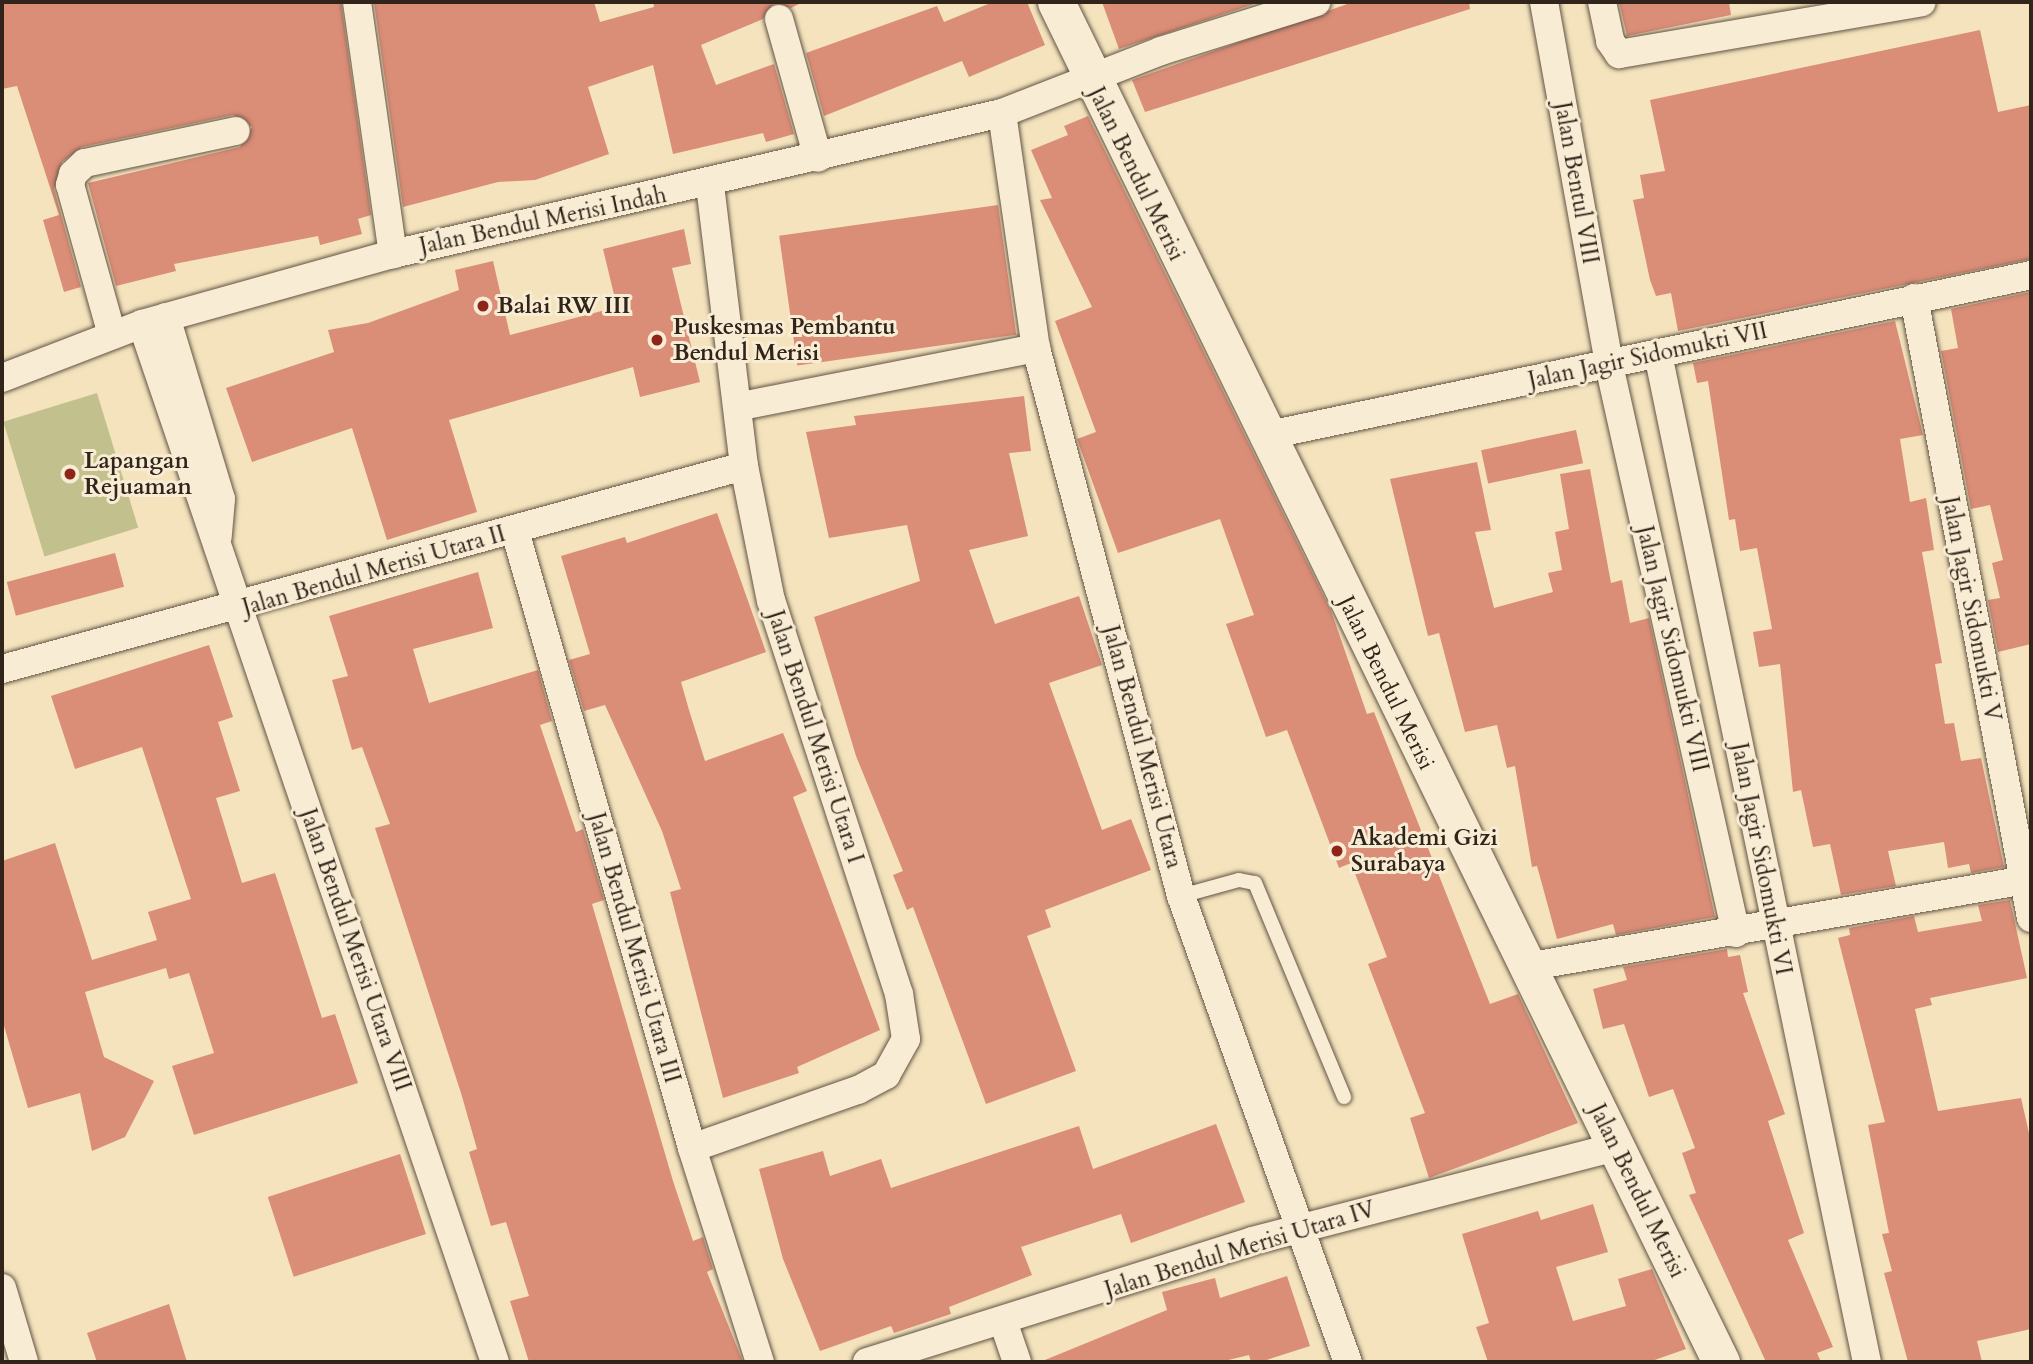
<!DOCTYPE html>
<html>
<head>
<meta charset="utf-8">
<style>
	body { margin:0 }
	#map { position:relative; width:2033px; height:1364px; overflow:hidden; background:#f4e3bd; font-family:Cardo,serif }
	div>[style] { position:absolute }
	.green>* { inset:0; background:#c2c18d; transform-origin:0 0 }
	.building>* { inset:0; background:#da8d77; transform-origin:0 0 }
	.roads { filter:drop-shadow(0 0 2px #625444) drop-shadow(0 0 2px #625444) }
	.service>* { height:14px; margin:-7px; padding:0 7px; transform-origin:7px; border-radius:7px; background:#f8edd4 }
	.minor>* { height:28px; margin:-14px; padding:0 14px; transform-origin:14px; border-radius:14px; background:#f8edd4 }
	.tertiary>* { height:37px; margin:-18.5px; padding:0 18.5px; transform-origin:18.5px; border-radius:18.5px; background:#f8edd4 }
	.dots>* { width:19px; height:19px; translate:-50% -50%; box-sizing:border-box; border:4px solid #f8edd4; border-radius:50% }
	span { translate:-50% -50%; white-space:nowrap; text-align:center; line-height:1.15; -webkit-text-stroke:6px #f8edd4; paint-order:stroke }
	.street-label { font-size:23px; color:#31241b }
	.poi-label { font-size:23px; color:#31241b; font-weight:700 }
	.left { translate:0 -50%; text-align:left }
	.frame { position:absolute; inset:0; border:4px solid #31241b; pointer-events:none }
</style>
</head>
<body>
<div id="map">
	<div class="green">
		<i style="left:97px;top:393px;width:141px;height:98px;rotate:73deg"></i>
	</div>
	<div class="building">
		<i style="clip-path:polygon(2px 2px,341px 2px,371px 215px,358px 219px,362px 234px,320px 245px,318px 236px,174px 264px,176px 271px,116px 286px,88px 183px,240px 147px,252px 127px,233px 115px,82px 147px,62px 162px,54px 189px,81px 287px,64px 292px,43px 220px,59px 215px,17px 86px,2px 89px)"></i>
		<i style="clip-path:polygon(374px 2px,594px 2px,600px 22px,654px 7px,653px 2px,803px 2px,791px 8px,774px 3px,763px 19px,701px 45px,716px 85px,774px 64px,794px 134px,766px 142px,763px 133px,673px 154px,653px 65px,588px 87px,609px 154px,535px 180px,498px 182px,403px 207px)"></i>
		<i style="clip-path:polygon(993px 2px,1027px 2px,1045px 45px,969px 77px,962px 61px,824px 116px,806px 53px,937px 6px,944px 22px)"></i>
		<i style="clip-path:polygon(1102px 2px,1254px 2px,1254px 4px,1119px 49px)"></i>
		<i style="clip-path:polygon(1353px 2px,1469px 2px,1470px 9px,1145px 112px,1132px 80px)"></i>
		<i style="clip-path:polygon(1619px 2px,1729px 2px,1731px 15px,1627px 36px)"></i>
		<i style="clip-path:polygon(1980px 30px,1998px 112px,2031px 105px,2031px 259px,1678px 331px,1671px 293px,1656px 296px,1650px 280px,1633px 200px,1644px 198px,1640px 175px,1665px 171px,1650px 100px)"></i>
		<i style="clip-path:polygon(1088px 116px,1331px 611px,1367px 714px,1374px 712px,1490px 1004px,1518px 994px,1578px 1123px,1429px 1178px,1410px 1118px,1425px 1113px,1368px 964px,1387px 957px,1351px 863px,1339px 868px,1287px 730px,1266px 737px,1226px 624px,1254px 615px,1220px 519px,1118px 553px,1077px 439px,1096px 432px,1055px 321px,1092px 307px,1040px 200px,1052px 198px,1031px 150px,1068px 135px,1064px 126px)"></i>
		<i style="left:998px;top:205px;width:131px;height:221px;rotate:82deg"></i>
		<i style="clip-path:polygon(684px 229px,691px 264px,672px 268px,700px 382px,640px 397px,633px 367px,449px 420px,477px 512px,387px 540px,352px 428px,252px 462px,226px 388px,334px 352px,328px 330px,368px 323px,459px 290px,455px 270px,493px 261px,510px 335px,617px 307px,603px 249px)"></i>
		<i style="clip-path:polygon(2031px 292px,2031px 644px,1998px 652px,1988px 600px,2000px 598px,1992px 563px,2003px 560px,1990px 505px,1971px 509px,1941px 351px,1958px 348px,1951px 309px)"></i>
		<i style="clip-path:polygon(1895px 321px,1923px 435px,1900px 439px,1910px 502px,1926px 498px,1934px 550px,1922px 552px,1942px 663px,1935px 664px,1945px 724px,1954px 723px,1961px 761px,1981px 758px,2004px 867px,1971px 873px,1969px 864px,1948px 868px,1944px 842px,1888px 851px,1896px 886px,1841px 895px,1830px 844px,1813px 847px,1801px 790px,1793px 792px,1780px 664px,1759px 667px,1753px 632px,1772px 629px,1757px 548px,1740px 551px,1735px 519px,1729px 520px,1708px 381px,1697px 383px,1693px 363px)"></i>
		<i style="clip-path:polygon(1024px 396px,1031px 451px,1009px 453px,1028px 536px,969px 550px,995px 624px,1079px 596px,1102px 665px,1049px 683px,1102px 830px,1131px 819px,1151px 870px,1045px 910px,1051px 927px,1027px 936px,1076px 1071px,986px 1104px,913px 907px,907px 910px,893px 875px,903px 871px,856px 756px,814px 617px,920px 581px,907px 525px,829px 538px,806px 432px,856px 425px,854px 416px)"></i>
		<i style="left:1576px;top:430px;width:34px;height:97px;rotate:78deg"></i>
		<i style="clip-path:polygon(1477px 462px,1491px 530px,1475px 532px,1494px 608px,1553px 592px,1548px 573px,1562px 570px,1555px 532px,1569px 529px,1560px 474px,1590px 469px,1611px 583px,1622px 580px,1630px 623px,1649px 618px,1715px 917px,1616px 935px,1613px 924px,1557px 939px,1537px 866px,1532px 867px,1515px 766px,1507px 768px,1497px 725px,1465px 732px,1439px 633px,1428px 636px,1390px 479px)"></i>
		<i style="clip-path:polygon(717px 513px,766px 652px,681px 682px,689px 710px,705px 761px,783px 733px,807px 791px,793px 797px,880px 1030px,797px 1067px,799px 1073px,723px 1098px,670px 892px,681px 889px,662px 831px,605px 705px,584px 711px,569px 660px,590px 654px,561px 556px,625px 537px,627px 543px)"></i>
		<i style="left:115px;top:553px;width:35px;height:112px;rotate:75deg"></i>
		<i style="clip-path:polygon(478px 572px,493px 628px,413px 649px,429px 703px,538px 670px,552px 721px,540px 725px,576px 832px,583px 829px,604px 900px,592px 904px,673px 1181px,693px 1241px,703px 1237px,713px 1269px,707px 1272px,743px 1362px,529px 1362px,510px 1301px,529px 1296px,506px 1222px,491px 1226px,469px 1152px,477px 1149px,461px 1093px,375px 828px,390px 824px,362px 747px,352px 750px,332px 680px,348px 676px,329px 616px)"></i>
		<i style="clip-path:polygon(209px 645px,233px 717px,218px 722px,240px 791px,216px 798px,242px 883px,275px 873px,322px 1018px,335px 1014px,358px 1083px,194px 1135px,172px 1066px,214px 1053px,189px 973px,169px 979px,166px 968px,85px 992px,104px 1057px,154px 1081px,125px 1137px,92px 1151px,80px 1093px,28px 1108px,2px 1019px,2px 861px,55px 843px,92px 960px,157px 940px,148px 912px,191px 899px,142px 747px,75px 769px,51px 696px)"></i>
		<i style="clip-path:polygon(2010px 900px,2027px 978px,1930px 998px,1932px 1005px,1915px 1009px,1938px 1111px,2021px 1098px,2031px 1142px,2031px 1329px,1977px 1341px,1982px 1362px,1908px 1362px,1884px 1273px,1892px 1271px,1882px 1234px,1889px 1233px,1868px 1125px,1885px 1122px,1838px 938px,1850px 935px,1849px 928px,1914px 916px,1918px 932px,1982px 921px,1978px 905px)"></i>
		<i style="clip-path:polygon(1727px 949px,1728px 957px,1740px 955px,1748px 992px,1743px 993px,1785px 1114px,1768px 1121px,1804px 1233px,1788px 1240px,1833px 1347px,1817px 1353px,1821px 1362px,1766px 1362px,1689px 1195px,1696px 1193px,1682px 1153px,1695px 1148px,1673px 1089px,1649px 1097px,1624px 1024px,1603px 1029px,1593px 989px,1627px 980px,1623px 967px)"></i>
		<i style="clip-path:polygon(1216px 1124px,1245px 1202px,1131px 1243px,1121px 1214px,1021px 1247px,1032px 1275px,949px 1307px,951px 1314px,894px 1333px,891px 1326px,820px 1351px,783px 1259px,759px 1169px,823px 1151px,830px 1176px,881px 1159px,891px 1188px,1079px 1126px,1093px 1169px)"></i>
		<i style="left:400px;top:1154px;width:84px;height:139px;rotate:72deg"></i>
		<i style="clip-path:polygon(1593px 1204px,1608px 1252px,1556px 1267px,1573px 1321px,1626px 1306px,1618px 1279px,1652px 1269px,1686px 1349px,1649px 1362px,1488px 1362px,1476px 1327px,1489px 1323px,1462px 1234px,1538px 1211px,1541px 1220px)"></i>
		<i style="clip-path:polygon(1287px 1276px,1310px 1346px,1260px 1362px,1251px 1362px,1249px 1355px,1220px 1362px,1040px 1362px,1167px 1310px,1162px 1292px,1215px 1278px,1220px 1298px)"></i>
		<i style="clip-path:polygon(169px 1304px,187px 1362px,97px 1362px,87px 1333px)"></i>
	</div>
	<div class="roads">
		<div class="service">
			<i style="left:1181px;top:896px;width:60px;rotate:-15.4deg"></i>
			<i style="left:1239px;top:880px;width:16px;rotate:11deg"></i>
			<i style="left:1255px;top:883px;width:232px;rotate:67.4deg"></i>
		</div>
		<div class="minor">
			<i style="left:357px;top:2px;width:255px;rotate:81.9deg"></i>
			<i style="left:1544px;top:2px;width:369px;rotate:79.8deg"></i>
			<i style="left:1609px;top:365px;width:582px;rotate:77.4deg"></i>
			<i style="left:1602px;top:2px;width:40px;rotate:78deg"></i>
			<i style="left:1610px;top:41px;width:16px;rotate:55deg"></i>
			<i style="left:1619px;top:54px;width:307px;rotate:-9.7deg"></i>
			<i style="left:779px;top:19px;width:144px;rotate:74.3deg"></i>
			<i style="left:1002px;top:113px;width:237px;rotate:81.8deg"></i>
			<i style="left:1036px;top:348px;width:567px;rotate:75.18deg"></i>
			<i style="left:1181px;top:896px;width:495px;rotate:70.3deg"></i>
			<i style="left:1914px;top:298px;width:631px;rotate:79.31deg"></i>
			<i style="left:166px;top:317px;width:190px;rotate:73.2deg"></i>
			<i style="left:221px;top:499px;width:38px;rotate:95deg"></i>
			<i style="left:142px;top:324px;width:1096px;rotate:71.22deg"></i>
			<i style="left:112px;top:335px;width:156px;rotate:-105.6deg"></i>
			<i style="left:70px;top:185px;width:11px;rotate:-75deg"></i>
			<i style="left:73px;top:174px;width:16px;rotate:-43deg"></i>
			<i style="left:85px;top:163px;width:154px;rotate:-12deg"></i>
			<i style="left:1658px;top:354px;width:1029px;rotate:78.29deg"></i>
			<i style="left:2px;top:378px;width:150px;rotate:-21.1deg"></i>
			<i style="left:142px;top:324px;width:261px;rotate:-15.6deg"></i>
			<i style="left:393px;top:254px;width:625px;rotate:-13.04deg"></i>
			<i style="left:1002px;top:113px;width:171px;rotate:-21.3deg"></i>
			<i style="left:1161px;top:51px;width:163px;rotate:-17.5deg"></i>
			<i style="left:741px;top:406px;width:301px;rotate:-11.1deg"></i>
			<i style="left:1264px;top:436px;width:784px;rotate:-11.85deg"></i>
			<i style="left:515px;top:531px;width:642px;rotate:73.99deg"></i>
			<i style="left:692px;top:1148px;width:225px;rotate:72.4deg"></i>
			<i style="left:2px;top:669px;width:769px;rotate:-15.3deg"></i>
			<i style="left:1526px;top:967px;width:513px;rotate:-9.88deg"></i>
			<i style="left:692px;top:1148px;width:176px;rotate:-19.3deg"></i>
			<i style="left:858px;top:1090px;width:32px;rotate:-28deg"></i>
			<i style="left:886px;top:1075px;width:41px;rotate:-60.9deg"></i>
			<i style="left:906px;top:1039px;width:46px;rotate:-98.8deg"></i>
			<i style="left:899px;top:994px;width:413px;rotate:-108deg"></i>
			<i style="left:771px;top:601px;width:138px;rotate:-101.3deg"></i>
			<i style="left:744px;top:466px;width:284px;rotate:-96.9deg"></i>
			<i style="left:2px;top:1288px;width:77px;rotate:73.4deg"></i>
			<i style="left:1004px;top:1324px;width:40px;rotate:71.1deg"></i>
			<i style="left:867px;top:1362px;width:404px;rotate:-17.4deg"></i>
			<i style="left:1252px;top:1241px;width:375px;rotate:-14.5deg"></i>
		</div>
		<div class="tertiary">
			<i style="left:1056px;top:2px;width:1514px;rotate:63.94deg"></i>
		</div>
	</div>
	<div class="dots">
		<i style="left:483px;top:306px;background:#8f2418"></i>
		<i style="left:657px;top:340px;background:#8f2418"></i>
		<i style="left:70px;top:474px;background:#8f2418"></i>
		<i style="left:1337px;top:851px;background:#8f2418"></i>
	</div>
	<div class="street-label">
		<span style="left:1136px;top:174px;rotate:64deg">Jalan Bendul Merisi</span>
		<span style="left:1576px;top:183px;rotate:80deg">Jalan Bentul VIII</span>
		<span style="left:543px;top:221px;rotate:-12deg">Jalan Bendul Merisi Indah</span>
		<span style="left:1648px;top:356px;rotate:-12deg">Jalan Jagir Sidomukti VII</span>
		<span style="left:374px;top:571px;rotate:-16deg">Jalan Bendul Merisi Utara II</span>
		<span style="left:1971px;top:609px;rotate:79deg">Jalan Jagir Sidomukti V</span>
		<span style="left:1672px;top:649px;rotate:77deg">Jalan Jagir Sidomukti VIII</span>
		<span style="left:1386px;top:683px;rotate:64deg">Jalan Bendul Merisi</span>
		<span style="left:815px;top:737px;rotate:72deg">Jalan Bendul Merisi Utara I</span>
		<span style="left:1142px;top:747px;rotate:75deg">Jalan Bendul Merisi Utara</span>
		<span style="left:1761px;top:859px;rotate:79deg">Jalan Jagir Sidomukti VI</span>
		<span style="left:634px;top:948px;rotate:74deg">Jalan Bendul Merisi Utara III</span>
		<span style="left:355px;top:950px;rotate:71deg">Jalan Bendul Merisi Utara VIII</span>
		<span style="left:1637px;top:1191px;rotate:64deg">Jalan Bendul Merisi</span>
		<span style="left:1240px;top:1250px;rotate:-17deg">Jalan Bendul Merisi Utara IV</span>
	</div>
	<div class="poi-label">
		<span class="left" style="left:497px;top:306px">Balai RW III</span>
		<span class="left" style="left:673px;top:340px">Puskesmas Pembantu<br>Bendul Merisi</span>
		<span class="left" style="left:84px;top:474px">Lapangan<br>Rejuaman</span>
		<span class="left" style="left:1351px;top:851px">Akademi Gizi<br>Surabaya</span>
	</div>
	<div class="frame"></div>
</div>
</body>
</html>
